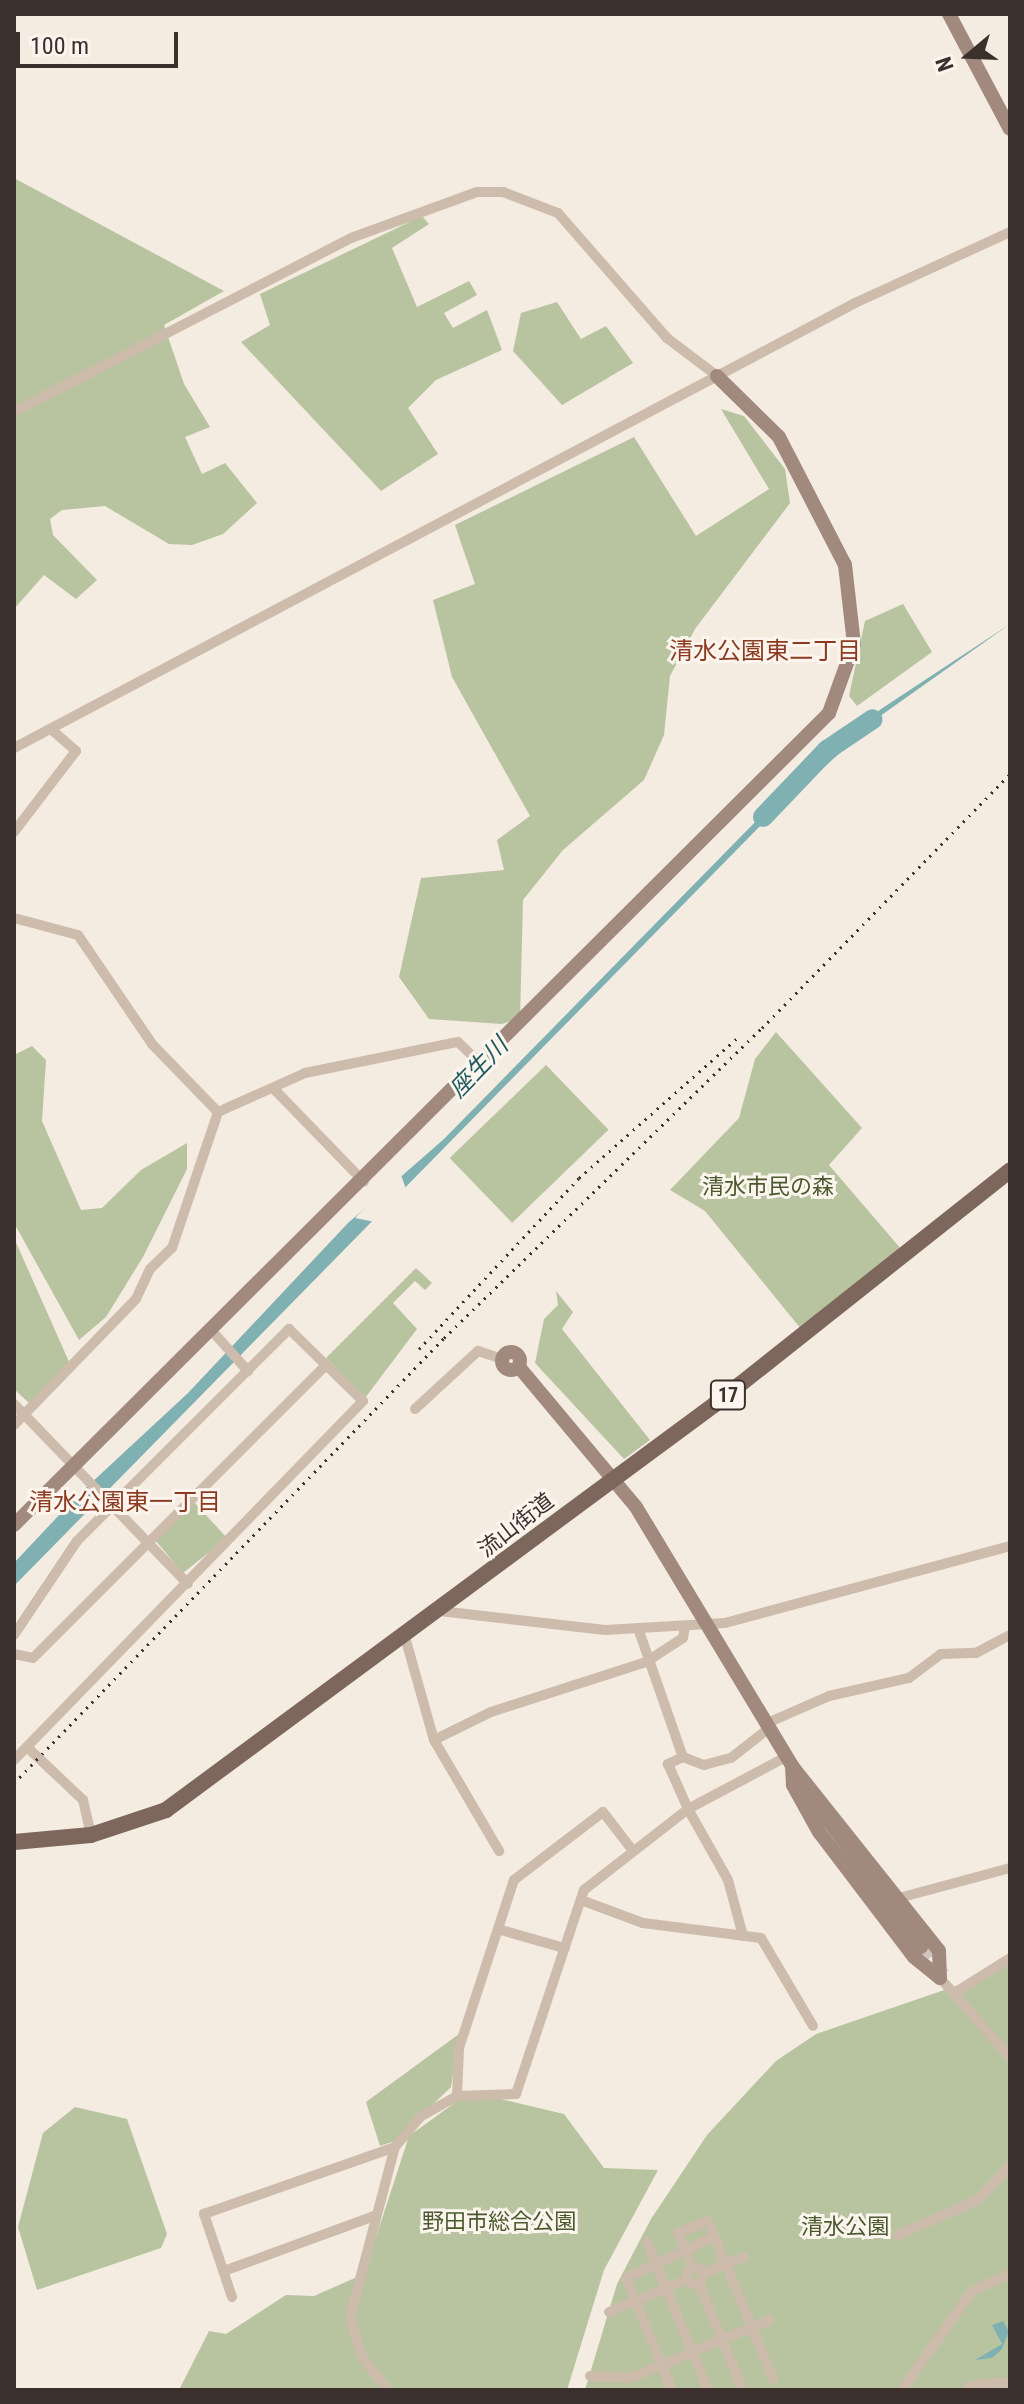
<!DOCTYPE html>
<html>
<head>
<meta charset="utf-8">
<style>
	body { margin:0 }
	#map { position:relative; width:1024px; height:2404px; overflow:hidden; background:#f4ebe1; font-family:"Roboto Condensed","Noto Sans JP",sans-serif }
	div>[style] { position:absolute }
	.green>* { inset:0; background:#b8c4a0; transform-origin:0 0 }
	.water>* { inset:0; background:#7fb0b2 }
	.pier>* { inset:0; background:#f4ebe1 }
	.river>* { height:20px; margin:-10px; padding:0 10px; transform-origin:10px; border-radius:10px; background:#7fb0b2 }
	.secondary-tunnel>* { height:14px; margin-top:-7px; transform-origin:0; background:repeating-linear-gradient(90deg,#cfc6bd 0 14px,transparent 0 21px) }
	.street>* { height:10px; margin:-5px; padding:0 5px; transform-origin:5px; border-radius:5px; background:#cdbbac }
	.street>.ring { margin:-5px; padding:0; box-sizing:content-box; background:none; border:10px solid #cdbbac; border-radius:50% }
	.secondary>* { height:14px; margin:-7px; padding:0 7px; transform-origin:7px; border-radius:7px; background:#a18a7d }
	.secondary>.ring { margin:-7px; padding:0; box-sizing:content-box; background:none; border:14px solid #a18a7d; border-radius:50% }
	.primary>* { height:16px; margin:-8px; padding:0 8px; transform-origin:8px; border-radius:8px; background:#7d675c }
	.rail>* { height:3px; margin-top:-1.5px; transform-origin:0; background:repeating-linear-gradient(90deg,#3b302b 0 2px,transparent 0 8px) }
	span { translate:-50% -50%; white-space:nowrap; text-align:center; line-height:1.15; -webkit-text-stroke:6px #fbf5ee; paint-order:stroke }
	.shield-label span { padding:2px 6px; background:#fbf5ee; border:2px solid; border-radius:6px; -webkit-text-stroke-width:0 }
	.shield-label { font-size:20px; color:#3b302b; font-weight:700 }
	.park-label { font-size:22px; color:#4a5a2e }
	.street-label { font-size:22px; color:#3b302b }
	.neighbourhood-label { font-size:24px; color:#8c3b22 }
	.water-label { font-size:24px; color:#1f5a5e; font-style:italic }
	.frame { position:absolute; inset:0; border:16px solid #3b302b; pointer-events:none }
	.north { position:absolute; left:928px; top:16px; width:80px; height:80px; -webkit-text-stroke:6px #fbf5ee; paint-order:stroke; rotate:251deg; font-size:22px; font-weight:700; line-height:32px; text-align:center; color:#3b302b }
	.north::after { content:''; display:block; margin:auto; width:28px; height:36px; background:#3b302b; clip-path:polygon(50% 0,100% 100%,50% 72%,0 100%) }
	.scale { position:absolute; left:16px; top:32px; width:162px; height:36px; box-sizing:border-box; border:4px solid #3b302b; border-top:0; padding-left:10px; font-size:24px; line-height:28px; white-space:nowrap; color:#3b302b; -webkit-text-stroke:6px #fbf5ee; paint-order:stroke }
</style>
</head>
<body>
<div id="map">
	<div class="green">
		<i style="clip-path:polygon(14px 178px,224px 291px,164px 325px,184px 384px,210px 427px,185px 437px,202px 474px,225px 463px,257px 503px,223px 534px,192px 545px,169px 544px,105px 506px,62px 510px,50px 519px,53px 535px,97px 580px,76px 599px,44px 575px,14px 609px)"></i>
		<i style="clip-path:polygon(422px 216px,429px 224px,392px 248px,417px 307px,469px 281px,477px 295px,444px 313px,453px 328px,487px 310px,502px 350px,436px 380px,408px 408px,438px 454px,381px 491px,241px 342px,270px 325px,260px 294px)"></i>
		<i style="clip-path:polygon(557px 302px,581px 339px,606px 326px,633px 363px,562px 405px,513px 351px,521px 313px)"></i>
		<i style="clip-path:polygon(721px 409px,744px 416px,785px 469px,790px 503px,695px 629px,670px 676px,664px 735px,644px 780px,563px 850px,523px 900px,520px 1018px,502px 1024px,429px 1019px,399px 977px,421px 878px,504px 870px,497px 840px,530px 816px,452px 677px,433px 600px,475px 584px,455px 525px,634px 437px,696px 536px,769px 489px)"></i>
		<i style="clip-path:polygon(903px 604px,932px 652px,857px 706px,849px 696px,865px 621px)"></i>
		<i style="clip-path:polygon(776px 1032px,862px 1128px,829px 1165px,901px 1249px,801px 1329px,705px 1211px,670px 1190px,739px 1118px,755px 1059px)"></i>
		<i style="clip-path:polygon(32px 1046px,46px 1060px,42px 1121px,81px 1210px,102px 1208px,141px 1170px,187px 1143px,187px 1169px,143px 1257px,106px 1317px,79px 1340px,14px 1223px,14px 1055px)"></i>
		<i style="left:546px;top:1065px;width:90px;height:134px;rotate:46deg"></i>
		<i style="clip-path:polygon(14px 1238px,70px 1364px,29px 1403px,14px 1389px)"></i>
		<i style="clip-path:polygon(416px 1268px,432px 1283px,425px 1290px,415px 1281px,393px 1303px,417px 1329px,365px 1398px,326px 1358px)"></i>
		<i style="clip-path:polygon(556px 1291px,573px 1312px,562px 1329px,650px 1440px,624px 1459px,535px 1363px,544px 1319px,558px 1305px)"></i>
		<i style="clip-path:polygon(194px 1502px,227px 1538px,183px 1573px,156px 1541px)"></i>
		<i style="clip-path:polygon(1010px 1961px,1010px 2390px,585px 2390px,617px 2284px,651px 2219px,707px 2135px,776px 2061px,816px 2034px,988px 1975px)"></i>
		<i style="clip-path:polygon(459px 2034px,451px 2087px,395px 2141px,380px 2146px,366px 2102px)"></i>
		<i style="clip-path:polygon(488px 2096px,564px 2114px,604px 2168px,658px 2170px,604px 2270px,567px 2390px,179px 2390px,209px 2331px,226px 2334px,286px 2295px,314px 2296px,364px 2274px,409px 2136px,460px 2099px)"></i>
		<i style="clip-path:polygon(75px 2107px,127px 2119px,167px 2234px,161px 2248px,37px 2290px,18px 2227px,43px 2133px)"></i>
	</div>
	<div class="water">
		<i style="clip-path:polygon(1010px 624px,883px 714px,770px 816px,14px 1586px,14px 1563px,76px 1497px,188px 1393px,348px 1223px,444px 1139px,767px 810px,881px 709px)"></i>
		<i style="clip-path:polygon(1003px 2321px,1009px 2331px,1002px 2349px,992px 2358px,975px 2360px,1002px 2344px,992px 2325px)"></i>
	</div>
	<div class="pier">
		<i style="clip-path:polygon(400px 1172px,406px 1189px,375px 1222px,355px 1218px)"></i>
	</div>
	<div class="river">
		<i style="left:763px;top:817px;width:93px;rotate:-46.3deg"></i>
		<i style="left:827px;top:750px;width:55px;rotate:-34deg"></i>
	</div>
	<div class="secondary-tunnel">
		<i style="left:921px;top:1947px;width:36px;rotate:52deg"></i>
	</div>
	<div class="street">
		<i style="left:14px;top:412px;width:379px;rotate:-27.3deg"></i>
		<i style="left:351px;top:238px;width:134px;rotate:-20.1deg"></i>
		<i style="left:477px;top:192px;width:26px"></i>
		<i style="left:503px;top:192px;width:59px;rotate:20.9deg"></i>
		<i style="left:558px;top:213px;width:166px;rotate:48.9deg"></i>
		<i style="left:667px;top:338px;width:63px;rotate:37.2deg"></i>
		<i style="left:14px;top:748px;width:951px;rotate:-27.88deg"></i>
		<i style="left:855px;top:303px;width:170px;rotate:-24.6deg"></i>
		<i style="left:14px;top:832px;width:102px;rotate:-52.6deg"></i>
		<i style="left:76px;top:751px;width:33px;rotate:-139deg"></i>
		<i style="left:14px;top:918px;width:66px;rotate:14.9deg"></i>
		<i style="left:78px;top:935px;width:132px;rotate:55.8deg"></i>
		<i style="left:152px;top:1044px;width:95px;rotate:45.9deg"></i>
		<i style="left:274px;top:1089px;width:129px;rotate:45.9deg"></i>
		<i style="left:212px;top:1331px;width:54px;rotate:48deg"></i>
		<i style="left:14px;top:1404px;width:250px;rotate:46deg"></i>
		<i style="left:415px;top:1409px;width:86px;rotate:-42.6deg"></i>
		<i style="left:478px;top:1351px;width:25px;rotate:18deg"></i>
		<i style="left:14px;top:1425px;width:175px;rotate:-45.9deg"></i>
		<i style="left:136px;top:1299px;width:33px;rotate:-65deg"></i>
		<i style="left:150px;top:1269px;width:30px;rotate:-44deg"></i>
		<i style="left:172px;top:1248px;width:144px;rotate:-71.3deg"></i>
		<i style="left:218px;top:1112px;width:95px;rotate:-24.1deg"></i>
		<i style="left:305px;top:1073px;width:156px;rotate:-11.5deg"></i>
		<i style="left:458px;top:1042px;width:32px;rotate:44deg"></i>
		<i style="left:440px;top:1611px;width:166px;rotate:6.6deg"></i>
		<i style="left:605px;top:1630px;width:120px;rotate:-3.3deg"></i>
		<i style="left:725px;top:1623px;width:295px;rotate:-15.1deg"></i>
		<i style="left:639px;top:1631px;width:133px;rotate:70.8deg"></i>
		<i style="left:683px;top:1757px;width:22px;rotate:21deg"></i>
		<i style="left:704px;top:1765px;width:28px;rotate:-15deg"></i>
		<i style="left:731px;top:1758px;width:47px;rotate:-38.1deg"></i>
		<i style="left:14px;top:1635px;width:113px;rotate:-56.2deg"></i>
		<i style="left:77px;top:1541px;width:300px;rotate:-45deg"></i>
		<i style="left:289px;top:1329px;width:103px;rotate:44.2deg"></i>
		<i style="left:363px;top:1401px;width:501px;rotate:134.19deg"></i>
		<i style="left:405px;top:1637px;width:107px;rotate:74.3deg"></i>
		<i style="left:434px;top:1740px;width:64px;rotate:-26.2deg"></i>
		<i style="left:491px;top:1712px;width:163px;rotate:-17.9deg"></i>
		<i style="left:646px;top:1662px;width:44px;rotate:-33deg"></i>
		<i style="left:683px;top:1638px;width:11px;rotate:-80deg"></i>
		<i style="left:14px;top:1654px;width:19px;rotate:12deg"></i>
		<i style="left:33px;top:1658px;width:414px;rotate:-45deg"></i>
		<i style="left:765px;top:1724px;width:70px;rotate:-23.6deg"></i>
		<i style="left:829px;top:1696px;width:82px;rotate:-12.7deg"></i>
		<i style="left:909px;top:1678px;width:40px;rotate:-37deg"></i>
		<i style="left:941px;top:1654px;width:35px;rotate:-2deg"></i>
		<i style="left:976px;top:1653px;width:38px;rotate:-28deg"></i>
		<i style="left:434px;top:1740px;width:129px;rotate:59.6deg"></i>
		<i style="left:27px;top:1747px;width:77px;rotate:43.4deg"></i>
		<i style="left:83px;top:1800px;width:36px;rotate:77deg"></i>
		<i style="left:683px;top:1757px;width:17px;rotate:155deg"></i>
		<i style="left:668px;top:1764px;width:49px;rotate:66deg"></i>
		<i style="left:688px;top:1809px;width:81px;rotate:60.6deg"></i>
		<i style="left:728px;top:1880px;width:58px;rotate:75deg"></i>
		<i style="left:899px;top:1898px;width:115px;rotate:-15.1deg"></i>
		<i style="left:581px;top:1900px;width:66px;rotate:20.4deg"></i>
		<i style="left:643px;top:1923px;width:119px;rotate:7.2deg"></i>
		<i style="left:761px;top:1938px;width:102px;rotate:59.4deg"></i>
		<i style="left:501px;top:1930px;width:66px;rotate:15.9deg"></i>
		<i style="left:940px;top:1978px;width:106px;rotate:48.5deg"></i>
		<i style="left:956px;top:1992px;width:64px;rotate:-32.2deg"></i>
		<i style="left:457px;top:2096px;width:48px;rotate:-87.6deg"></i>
		<i style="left:459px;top:2048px;width:177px;rotate:-71.9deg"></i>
		<i style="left:514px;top:1880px;width:112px;rotate:-37.4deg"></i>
		<i style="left:603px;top:1812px;width:49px;rotate:52.4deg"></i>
		<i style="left:898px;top:2235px;width:87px;rotate:-23.6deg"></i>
		<i style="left:978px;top:2200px;width:47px;rotate:-46.7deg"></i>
		<i style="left:647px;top:2242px;width:160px;rotate:67.6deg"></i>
		<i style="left:692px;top:2267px;width:37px;rotate:-112deg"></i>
		<i style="left:678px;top:2233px;width:32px;rotate:-22deg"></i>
		<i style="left:708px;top:2221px;width:171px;rotate:67.6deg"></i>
		<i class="ring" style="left:687px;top:2268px;width:6px;height:6px"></i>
		<i style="left:224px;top:2271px;width:160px;rotate:-20.1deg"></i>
		<i style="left:703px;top:2273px;width:44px;rotate:-21.3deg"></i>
		<i style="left:699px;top:2284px;width:115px;rotate:67.5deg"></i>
		<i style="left:232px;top:2297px;width:88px;rotate:-108.6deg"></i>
		<i style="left:204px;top:2214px;width:202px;rotate:-19.3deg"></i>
		<i style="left:609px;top:2312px;width:83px;rotate:-22.6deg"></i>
		<i style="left:590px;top:2376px;width:40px;rotate:2.9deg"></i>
		<i style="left:630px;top:2378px;width:151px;rotate:-22.6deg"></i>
		<i style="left:968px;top:2386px;width:42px;rotate:-5.4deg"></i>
		<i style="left:388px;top:2390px;width:42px;rotate:-128.2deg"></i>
		<i style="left:362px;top:2357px;width:42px;rotate:-106.7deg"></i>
		<i style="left:350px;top:2317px;width:176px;rotate:-75.2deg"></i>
		<i style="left:395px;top:2147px;width:39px;rotate:-50deg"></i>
		<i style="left:420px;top:2117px;width:43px;rotate:-29.6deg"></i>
		<i style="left:457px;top:2096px;width:59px;rotate:-1.9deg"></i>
		<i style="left:516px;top:2094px;width:215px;rotate:-71.6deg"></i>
		<i style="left:584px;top:1890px;width:132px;rotate:-37.9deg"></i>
		<i style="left:688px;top:1809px;width:111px;rotate:-28deg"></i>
		<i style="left:672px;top:2390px;width:121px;rotate:-112.3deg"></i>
		<i style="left:626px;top:2278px;width:97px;rotate:-25deg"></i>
		<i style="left:902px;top:2390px;width:121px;rotate:-54.7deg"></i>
		<i style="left:972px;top:2291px;width:42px;rotate:-24.1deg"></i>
	</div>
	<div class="secondary">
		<i style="left:949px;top:14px;width:130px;rotate:62.1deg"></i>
		<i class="ring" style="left:502px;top:1352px;width:4px;height:4px"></i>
		<i style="left:519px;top:1367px;width:182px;rotate:50.1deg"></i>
		<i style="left:636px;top:1507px;width:339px;rotate:58.9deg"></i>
		<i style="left:811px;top:1797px;width:186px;rotate:53.7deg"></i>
		<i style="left:14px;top:1525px;width:1150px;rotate:-44.89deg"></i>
		<i style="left:829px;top:713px;width:73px;rotate:-70.1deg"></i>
		<i style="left:854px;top:644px;width:80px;rotate:-96.5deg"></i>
		<i style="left:845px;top:565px;width:144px;rotate:-117.3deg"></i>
		<i style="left:779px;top:437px;width:87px;rotate:-135.5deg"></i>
		<i style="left:792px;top:1766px;width:236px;rotate:51.5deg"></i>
		<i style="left:939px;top:1951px;width:27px;rotate:88deg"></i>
		<i style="left:940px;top:1978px;width:33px;rotate:-141deg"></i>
		<i style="left:914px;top:1957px;width:157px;rotate:-127.2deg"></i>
		<i style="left:819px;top:1832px;width:54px;rotate:-119deg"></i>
		<i style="left:793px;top:1785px;width:19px;rotate:-93deg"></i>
	</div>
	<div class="primary">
		<i style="left:14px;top:1842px;width:77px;rotate:-5.2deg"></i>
		<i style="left:91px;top:1835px;width:79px;rotate:-18.4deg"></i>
		<i style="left:166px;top:1810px;width:681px;rotate:-36.47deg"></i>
		<i style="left:714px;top:1405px;width:378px;rotate:-38.4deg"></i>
	</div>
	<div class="rail">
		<i style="left:419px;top:1349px;width:234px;rotate:-46.9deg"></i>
		<i style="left:579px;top:1178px;width:210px;rotate:-41.5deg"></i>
		<i style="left:14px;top:1783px;width:619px;rotate:-45.98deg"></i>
		<i style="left:444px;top:1338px;width:444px;rotate:-44.3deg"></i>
		<i style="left:762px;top:1028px;width:355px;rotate:-45.7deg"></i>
	</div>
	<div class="shield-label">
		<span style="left:728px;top:1395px">17</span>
	</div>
	<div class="park-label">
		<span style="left:768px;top:1187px">清水市民の森</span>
		<span style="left:499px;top:2222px">野田市総合公園</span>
		<span style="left:845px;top:2227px">清水公園</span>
	</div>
	<div class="street-label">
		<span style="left:516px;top:1525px;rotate:-38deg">流山街道</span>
	</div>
	<div class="neighbourhood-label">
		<span style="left:765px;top:652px">清水公園東二丁目</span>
		<span style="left:125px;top:1503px">清水公園東一丁目</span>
	</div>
	<div class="water-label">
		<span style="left:479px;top:1068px;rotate:-46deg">座生川</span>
	</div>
	<div class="frame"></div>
	<div class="north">N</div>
	<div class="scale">100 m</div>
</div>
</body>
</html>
